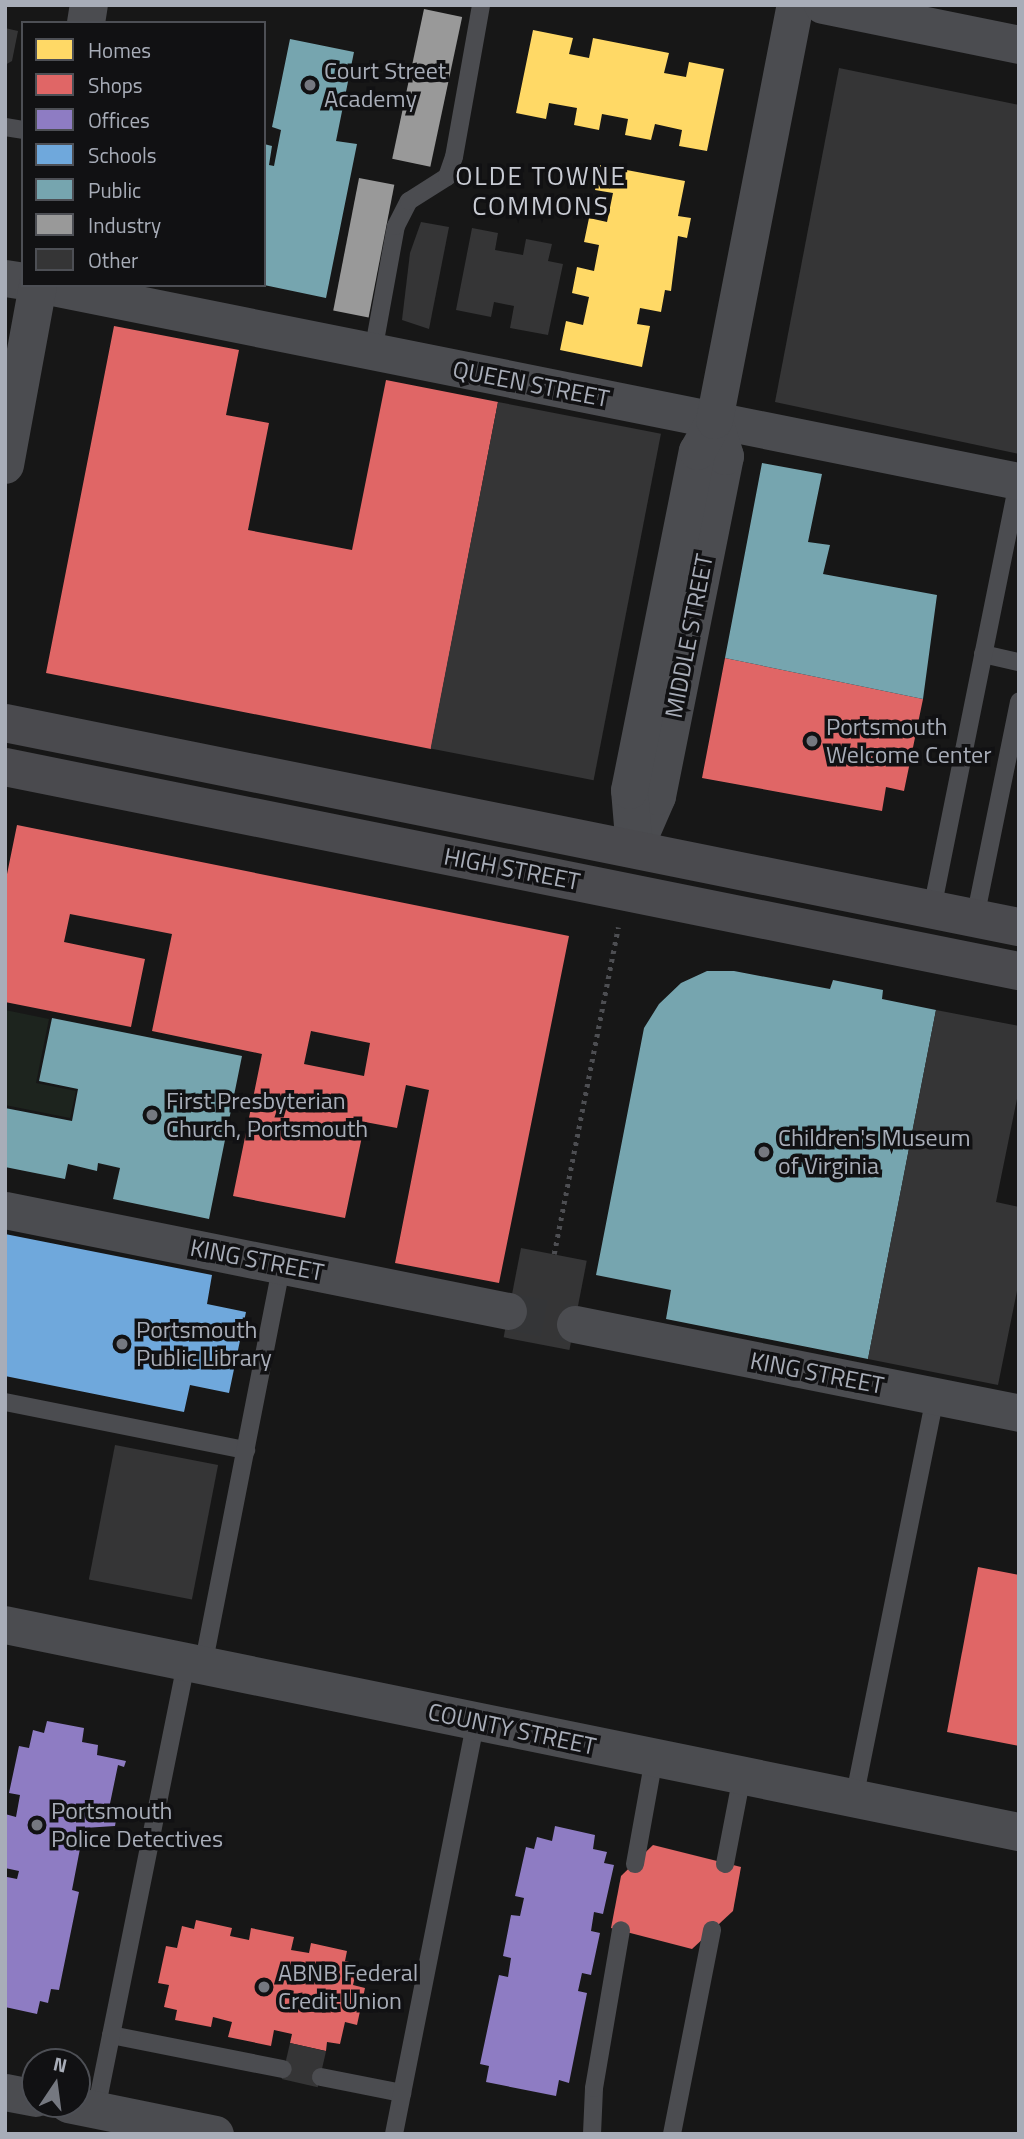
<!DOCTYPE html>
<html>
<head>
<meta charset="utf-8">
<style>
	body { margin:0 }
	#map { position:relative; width:1024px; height:2139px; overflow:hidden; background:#171717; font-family:"Titillium Web",sans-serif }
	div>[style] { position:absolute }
	.green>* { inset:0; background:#1d241e }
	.homes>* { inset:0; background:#ffd966 }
	.shops>* { inset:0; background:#e06666 }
	.offices>* { inset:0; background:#8e7cc3 }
	.schools>* { inset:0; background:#6fa8dc }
	.public>* { inset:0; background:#76a5af }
	.industry>* { inset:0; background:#999; transform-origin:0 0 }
	.building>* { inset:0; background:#353536; transform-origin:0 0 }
	.minor-tunnel>* { height:37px; margin-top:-18.5px; transform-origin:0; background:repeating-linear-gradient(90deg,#343537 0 37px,transparent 0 55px) }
	.path>* { height:4.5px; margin-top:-2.25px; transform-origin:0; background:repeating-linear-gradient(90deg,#4d4e52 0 3.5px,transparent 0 8.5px) }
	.service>* { height:18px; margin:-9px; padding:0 9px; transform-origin:9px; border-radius:9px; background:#4b4c50 }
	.minor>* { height:37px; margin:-18.5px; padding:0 18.5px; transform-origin:18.5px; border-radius:18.5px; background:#4b4c50 }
	.tertiary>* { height:38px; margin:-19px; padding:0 19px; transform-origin:19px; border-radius:19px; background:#4b4c50 }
	.secondary>* { height:38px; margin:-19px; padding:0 19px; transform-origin:19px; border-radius:19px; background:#4a4a4e }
	.dots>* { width:19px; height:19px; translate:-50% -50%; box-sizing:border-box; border:4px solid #111113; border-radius:50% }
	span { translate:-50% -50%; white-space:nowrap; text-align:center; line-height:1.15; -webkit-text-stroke:7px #111113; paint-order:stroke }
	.poi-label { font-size:24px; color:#a8adb8 }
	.left { translate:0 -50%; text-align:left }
	.street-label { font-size:24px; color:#a8adb8 }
	.neighbourhood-label { font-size:26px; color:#c9ccd4; letter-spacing:2px }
	.frame { position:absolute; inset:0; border:7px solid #a8adb8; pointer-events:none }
	.legend { position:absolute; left:21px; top:21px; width:245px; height:266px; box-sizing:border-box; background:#111113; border:2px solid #4d4f55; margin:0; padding:9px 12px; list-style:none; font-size:21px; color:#a8adb8 }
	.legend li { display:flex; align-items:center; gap:14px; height:35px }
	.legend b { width:35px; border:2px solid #4d4f55 }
	.north { position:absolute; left:21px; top:2048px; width:70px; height:70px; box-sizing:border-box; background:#111113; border:2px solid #4d4f55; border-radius:50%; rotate:13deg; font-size:19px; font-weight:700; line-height:28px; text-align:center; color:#a8adb8 }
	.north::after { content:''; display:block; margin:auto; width:24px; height:32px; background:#757880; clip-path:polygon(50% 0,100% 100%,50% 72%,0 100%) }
</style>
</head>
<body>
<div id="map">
	<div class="green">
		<i style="clip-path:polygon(5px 1010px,49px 1019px,36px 1083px,76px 1091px,70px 1118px,5px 1105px)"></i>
	</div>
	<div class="homes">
		<i style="clip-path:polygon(533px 30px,573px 38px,569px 54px,589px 58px,593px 38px,669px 53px,664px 73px,686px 77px,689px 62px,724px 69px,707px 151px,679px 146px,682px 130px,655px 124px,651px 140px,625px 135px,628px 119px,602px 114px,599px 130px,574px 125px,577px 108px,549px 103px,546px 119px,516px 113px)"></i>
		<i style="clip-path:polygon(600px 165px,685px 181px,678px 216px,691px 218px,687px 238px,678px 236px,671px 291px,665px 290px,661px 312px,640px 308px,637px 324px,650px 326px,642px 367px,560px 350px,566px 321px,583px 325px,589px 297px,572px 293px,577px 267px,594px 271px,599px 245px,584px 242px,589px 218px,607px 222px,613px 193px,595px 190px)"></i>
	</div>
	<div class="shops">
		<i style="clip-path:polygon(114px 326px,239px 350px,226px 415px,269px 423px,248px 530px,352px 550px,386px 380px,498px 402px,431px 749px,46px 673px)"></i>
		<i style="clip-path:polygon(725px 658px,923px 699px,904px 791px,886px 787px,882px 811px,702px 778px)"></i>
		<i style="clip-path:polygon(evenodd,17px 825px,569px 936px,499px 1283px,395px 1263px,429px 1090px,406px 1085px,397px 1128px,365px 1122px,345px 1218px,233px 1196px,262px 1054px,152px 1031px,172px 934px,70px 914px,64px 942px,145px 959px,131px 1027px,5px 1002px,5px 884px,17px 825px,311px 1031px,370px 1043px,364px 1076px,304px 1064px,311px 1031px)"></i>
		<i style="clip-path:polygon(978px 1567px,1019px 1575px,1019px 1746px,947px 1732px)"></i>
		<i style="clip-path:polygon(653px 1845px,741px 1867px,733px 1911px,692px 1949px,611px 1928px,621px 1876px)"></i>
		<i style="clip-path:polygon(196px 1920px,232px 1928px,230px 1936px,249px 1940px,251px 1928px,294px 1937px,291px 1950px,309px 1953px,311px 1943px,347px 1951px,345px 1961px,358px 1964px,353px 1985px,365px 1988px,357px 2025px,345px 2022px,340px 2044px,327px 2042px,326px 2051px,290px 2043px,292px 2034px,274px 2030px,271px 2046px,228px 2037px,232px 2022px,213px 2017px,211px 2027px,175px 2020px,177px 2010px,164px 2007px,169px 1985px,158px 1983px,166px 1946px,177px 1948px,182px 1926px,194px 1929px)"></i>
	</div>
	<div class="offices">
		<i style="clip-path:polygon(47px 1721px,84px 1728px,82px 1742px,98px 1745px,97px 1755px,126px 1761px,124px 1767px,118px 1765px,107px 1818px,116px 1820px,115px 1826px,84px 1828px,72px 1890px,79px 1892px,59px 1990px,51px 1989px,48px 2003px,40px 2001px,37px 2014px,5px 2007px,5px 1887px,7px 1877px,17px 1879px,19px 1871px,5px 1868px,5px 1814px,16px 1817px,20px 1795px,9px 1793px,19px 1746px,29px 1748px,33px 1730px,44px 1733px)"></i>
		<i style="clip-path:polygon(555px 1826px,595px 1835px,593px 1849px,607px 1852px,604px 1863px,614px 1865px,603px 1914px,594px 1912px,591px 1931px,600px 1933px,591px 1975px,582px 1973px,578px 1991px,587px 1993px,569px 2083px,559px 2080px,556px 2096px,486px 2082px,489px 2066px,480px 2064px,499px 1975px,508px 1977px,511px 1958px,503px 1956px,511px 1915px,520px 1916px,524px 1898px,515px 1896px,526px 1847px,534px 1849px,537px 1837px,552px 1841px)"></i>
	</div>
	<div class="schools">
		<i style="clip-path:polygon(5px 1234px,212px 1275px,207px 1304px,246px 1312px,229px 1393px,190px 1385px,184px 1412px,5px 1376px)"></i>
	</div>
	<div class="public">
		<i style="clip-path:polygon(290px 39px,354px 52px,336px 141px,357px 144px,326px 298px,264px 285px,264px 144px,272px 146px,269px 165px,274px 166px,281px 130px,272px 127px)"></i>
		<i style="clip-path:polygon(762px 463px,822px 474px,808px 542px,830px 545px,823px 574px,937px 595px,923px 699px,725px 658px)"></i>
		<i style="clip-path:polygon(707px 971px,734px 971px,830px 989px,833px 980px,883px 990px,882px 999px,936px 1010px,868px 1359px,666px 1319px,671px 1290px,596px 1275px,644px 1028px,659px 1004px,681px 983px)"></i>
		<i style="clip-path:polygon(52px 1018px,242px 1056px,209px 1219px,113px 1199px,120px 1168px,98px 1163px,97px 1171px,68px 1164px,65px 1179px,5px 1167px,5px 1108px,72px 1121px,78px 1089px,39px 1081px)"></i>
	</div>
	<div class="industry">
		<i style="left:424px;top:9px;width:39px;height:153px;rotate:12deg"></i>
		<i style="left:359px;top:178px;width:36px;height:135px;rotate:11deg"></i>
	</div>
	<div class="building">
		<i style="clip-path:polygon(5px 28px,18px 31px,12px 61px,5px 65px)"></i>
		<i style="clip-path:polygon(839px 68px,1019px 105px,1019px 454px,775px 402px)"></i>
		<i style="clip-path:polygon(421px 222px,449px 227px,429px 329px,402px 320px,410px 253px)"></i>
		<i style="clip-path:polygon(472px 228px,498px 233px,495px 250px,523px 255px,526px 239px,552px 244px,548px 261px,563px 264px,548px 335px,510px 328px,514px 306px,494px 302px,491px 317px,456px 310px)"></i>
		<i style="left:498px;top:402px;width:166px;height:353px;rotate:11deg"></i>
		<i style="clip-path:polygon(936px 1010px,1019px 1026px,1019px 1089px,996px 1202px,1019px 1207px,1019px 1281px,998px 1385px,868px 1359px)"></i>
		<i style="left:521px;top:1248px;width:67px;height:91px;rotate:11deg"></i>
		<i style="left:115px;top:1445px;width:105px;height:137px;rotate:11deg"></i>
		<i style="left:290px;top:2043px;width:37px;height:37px;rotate:13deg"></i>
	</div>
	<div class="minor-tunnel">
		<i style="left:508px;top:1311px;width:68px;rotate:11deg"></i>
	</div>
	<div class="path">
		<i style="left:554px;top:1254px;width:333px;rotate:-78.9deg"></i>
	</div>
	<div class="service">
		<i style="left:5px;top:127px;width:18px;rotate:9deg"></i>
		<i style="left:373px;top:352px;width:128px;rotate:-79.7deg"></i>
		<i style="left:396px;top:226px;width:28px;rotate:-63deg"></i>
		<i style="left:409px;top:201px;width:45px;rotate:-32.3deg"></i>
		<i style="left:447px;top:177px;width:21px;rotate:-71deg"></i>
		<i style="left:454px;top:157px;width:154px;rotate:-79.9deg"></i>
		<i style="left:983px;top:654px;width:37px;rotate:13deg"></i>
		<i style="left:932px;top:909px;width:437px;rotate:-78.6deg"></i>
		<i style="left:975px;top:918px;width:221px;rotate:-78.5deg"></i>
		<i style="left:5px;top:1402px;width:246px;rotate:11.3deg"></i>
		<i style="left:203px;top:1666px;width:409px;rotate:-78.9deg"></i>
		<i style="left:854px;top:1799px;width:411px;rotate:-78.6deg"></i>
		<i style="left:635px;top:1864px;width:108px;rotate:-79.8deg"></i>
		<i style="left:725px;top:1864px;width:90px;rotate:-79.1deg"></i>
		<i style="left:111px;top:2035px;width:175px;rotate:11.2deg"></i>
		<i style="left:321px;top:2077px;width:83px;rotate:11.2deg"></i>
		<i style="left:96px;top:2110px;width:457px;rotate:-78.6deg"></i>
		<i style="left:394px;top:2134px;width:421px;rotate:-78.8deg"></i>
		<i style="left:592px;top:2134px;width:46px;rotate:-87.5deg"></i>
		<i style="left:594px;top:2088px;width:160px;rotate:-80.3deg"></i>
		<i style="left:672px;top:2134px;width:208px;rotate:-78.9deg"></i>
	</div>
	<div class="minor">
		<i style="left:5px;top:278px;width:18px;rotate:9deg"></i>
		<i style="left:43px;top:285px;width:995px;rotate:11.36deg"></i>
		<i style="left:636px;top:844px;width:52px;rotate:-66.4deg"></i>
		<i style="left:657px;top:796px;width:347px;rotate:-78.7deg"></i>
		<i style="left:725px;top:456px;width:38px;rotate:-107deg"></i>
		<i style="left:634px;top:849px;width:59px;rotate:-94.8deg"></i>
		<i style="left:629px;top:790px;width:346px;rotate:-78.7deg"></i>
		<i style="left:697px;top:451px;width:35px;rotate:-61deg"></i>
		<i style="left:714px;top:420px;width:423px;rotate:-79deg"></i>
		<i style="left:5px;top:1210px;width:513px;rotate:11.35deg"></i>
		<i style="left:575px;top:1324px;width:453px;rotate:11.3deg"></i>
		<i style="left:5px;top:2092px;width:31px;rotate:11deg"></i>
		<i style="left:68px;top:2104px;width:150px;rotate:11.5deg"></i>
	</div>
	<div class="tertiary">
		<i style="left:823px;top:5px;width:200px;rotate:11.5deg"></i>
		<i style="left:86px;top:23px;width:18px;rotate:-81deg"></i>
		<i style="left:5px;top:465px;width:183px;rotate:-79.6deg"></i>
		<i style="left:5px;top:1625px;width:1035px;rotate:11.54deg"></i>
	</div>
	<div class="secondary">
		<i style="left:5px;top:723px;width:1034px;rotate:11.38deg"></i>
		<i style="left:5px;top:767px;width:1034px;rotate:11.38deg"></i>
	</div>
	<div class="dots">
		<i style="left:310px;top:85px;background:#757880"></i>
		<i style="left:812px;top:741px;background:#757880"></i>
		<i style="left:152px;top:1115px;background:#757880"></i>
		<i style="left:764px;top:1152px;background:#757880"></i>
		<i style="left:122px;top:1344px;background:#757880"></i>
		<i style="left:37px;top:1825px;background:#757880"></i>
		<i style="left:264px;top:1987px;background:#757880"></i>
	</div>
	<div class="poi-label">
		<span class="left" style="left:324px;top:85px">Court Street<br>Academy</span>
		<span class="left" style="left:826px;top:741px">Portsmouth<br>Welcome Center</span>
		<span class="left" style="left:166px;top:1115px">First Presbyterian<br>Church, Portsmouth</span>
		<span class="left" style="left:778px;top:1152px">Children's Museum<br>of Virginia</span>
		<span class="left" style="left:136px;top:1344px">Portsmouth<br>Public Library</span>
		<span class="left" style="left:51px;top:1825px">Portsmouth<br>Police Detectives</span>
		<span class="left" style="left:278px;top:1987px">ABNB Federal<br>Credit Union</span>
	</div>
	<div class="street-label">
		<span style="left:531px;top:384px;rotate:11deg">QUEEN STREET</span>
		<span style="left:689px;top:636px;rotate:-79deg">MIDDLE STREET</span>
		<span style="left:512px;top:869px;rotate:11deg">HIGH STREET</span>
		<span style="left:257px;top:1260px;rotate:11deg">KING STREET</span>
		<span style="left:817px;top:1373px;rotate:11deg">KING STREET</span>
		<span style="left:512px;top:1729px;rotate:12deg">COUNTY STREET</span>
	</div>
	<div class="neighbourhood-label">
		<span style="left:541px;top:191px">OLDE TOWNE<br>COMMONS</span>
	</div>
	<div class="frame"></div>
	<ul class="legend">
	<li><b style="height:19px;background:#ffd966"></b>Homes</li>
	<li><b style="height:19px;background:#e06666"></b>Shops</li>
	<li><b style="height:19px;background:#8e7cc3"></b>Offices</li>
	<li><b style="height:19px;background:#6fa8dc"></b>Schools</li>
	<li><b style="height:19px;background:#76a5af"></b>Public</li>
	<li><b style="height:19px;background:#999"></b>Industry</li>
	<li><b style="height:19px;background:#353536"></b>Other</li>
	</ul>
	<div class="north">N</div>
</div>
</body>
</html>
